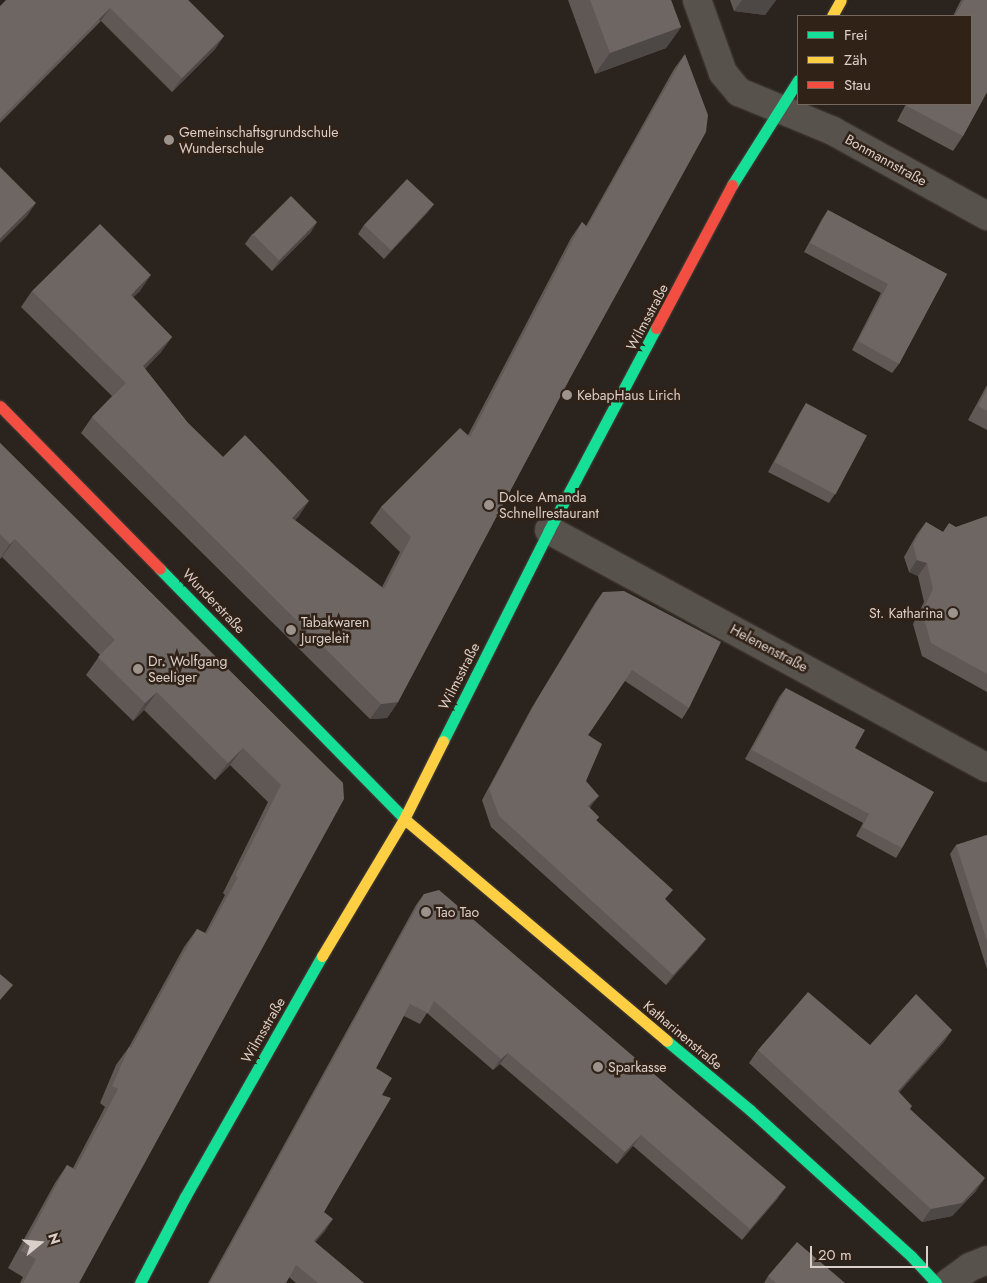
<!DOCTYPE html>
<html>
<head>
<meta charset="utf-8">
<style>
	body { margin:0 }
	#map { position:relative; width:987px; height:1283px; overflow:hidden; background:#2b231d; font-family:Jost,sans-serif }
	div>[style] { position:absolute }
	.roads { filter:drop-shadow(0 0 1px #47403b) drop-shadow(0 0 1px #47403b) }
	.street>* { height:28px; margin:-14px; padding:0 14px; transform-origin:14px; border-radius:14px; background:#58524d }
	.fast>* { height:11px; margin:-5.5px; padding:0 5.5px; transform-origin:5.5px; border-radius:5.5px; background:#16e098 }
	.slow>* { height:11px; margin:-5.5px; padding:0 5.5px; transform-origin:5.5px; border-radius:5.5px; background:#ffcf43 }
	.jam>* { height:11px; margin:-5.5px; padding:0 5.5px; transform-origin:5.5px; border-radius:5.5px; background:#f24e42 }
	.wall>* { inset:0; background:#5f5854 }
	.shaded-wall>* { inset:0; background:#4d4745; transform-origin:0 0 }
	.building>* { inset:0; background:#6e6662; transform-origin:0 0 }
	.dots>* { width:14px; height:14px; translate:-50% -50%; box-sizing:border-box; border:2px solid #312217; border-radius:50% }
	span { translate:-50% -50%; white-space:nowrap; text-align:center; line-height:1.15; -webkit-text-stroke:5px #312217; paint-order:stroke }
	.poi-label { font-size:14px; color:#dbd0c9 }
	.left { translate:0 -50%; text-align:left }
	.right { translate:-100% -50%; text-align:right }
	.street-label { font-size:14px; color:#dbd0c9 }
	.legend { position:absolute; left:797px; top:15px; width:175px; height:90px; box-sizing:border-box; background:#312217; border:1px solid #75685e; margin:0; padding:6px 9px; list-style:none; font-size:15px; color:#dbd0c9 }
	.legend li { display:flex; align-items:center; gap:10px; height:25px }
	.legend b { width:25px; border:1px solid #75685e }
	.north { position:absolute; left:15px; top:1218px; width:50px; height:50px; -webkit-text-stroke:4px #312217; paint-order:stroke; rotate:73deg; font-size:14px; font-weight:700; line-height:20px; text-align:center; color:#dbd0c9 }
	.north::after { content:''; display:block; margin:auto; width:18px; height:22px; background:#dbd0c9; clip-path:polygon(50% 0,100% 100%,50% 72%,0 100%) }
	.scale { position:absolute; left:810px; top:1246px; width:118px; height:22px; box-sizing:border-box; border:2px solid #dbd0c9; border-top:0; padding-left:6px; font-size:15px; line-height:18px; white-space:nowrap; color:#dbd0c9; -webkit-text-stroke:4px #312217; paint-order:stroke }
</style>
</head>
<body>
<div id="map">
	<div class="roads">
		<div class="street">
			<i style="left:697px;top:0;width:77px;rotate:70.4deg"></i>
			<i style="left:723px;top:73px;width:25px;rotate:50deg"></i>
			<i style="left:739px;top:92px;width:102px;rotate:22.5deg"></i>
			<i style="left:833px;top:131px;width:176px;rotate:28.9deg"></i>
			<i style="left:549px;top:530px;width:498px;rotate:28.5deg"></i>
			<i style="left:948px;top:1283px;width:27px;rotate:-36deg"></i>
			<i style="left:970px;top:1267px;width:18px;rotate:-22deg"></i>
		</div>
		<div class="fast">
			<i style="left:732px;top:185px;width:124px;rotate:-57.8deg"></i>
			<i style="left:160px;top:569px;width:354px;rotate:45.6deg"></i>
			<i style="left:443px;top:741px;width:236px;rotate:-63.3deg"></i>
			<i style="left:549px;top:530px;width:229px;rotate:-62.1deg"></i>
			<i style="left:667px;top:1041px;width:108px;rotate:39.7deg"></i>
			<i style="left:750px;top:1110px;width:217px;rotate:42.2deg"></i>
			<i style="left:911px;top:1256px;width:37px;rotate:47deg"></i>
			<i style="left:140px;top:1283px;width:97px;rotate:-62.4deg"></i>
			<i style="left:185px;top:1197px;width:277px;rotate:-60.4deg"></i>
		</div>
		<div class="slow">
			<i style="left:832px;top:16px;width:18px;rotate:-61deg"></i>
			<i style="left:408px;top:822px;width:339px;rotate:40.2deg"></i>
			<i style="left:322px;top:956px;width:160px;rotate:-59.1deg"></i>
			<i style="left:404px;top:819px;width:87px;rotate:-63.4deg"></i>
		</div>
		<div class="jam">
			<i style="left:656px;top:328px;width:162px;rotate:-62deg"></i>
			<i style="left:0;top:406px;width:228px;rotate:45.5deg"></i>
		</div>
	</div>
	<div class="wall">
		<i style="clip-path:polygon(188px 0,224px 36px,215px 49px,172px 92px,101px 21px,0 123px,0 6px)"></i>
		<i style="clip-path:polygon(568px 0,671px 0,681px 27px,666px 48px,595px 74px)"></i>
		<i style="clip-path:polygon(730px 0,776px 0,765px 15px,734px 11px)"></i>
		<i style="clip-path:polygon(961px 0,987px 0,987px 92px,963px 136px,953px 151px,897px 121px,906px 104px,971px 104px,971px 16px,953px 16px)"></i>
		<i style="clip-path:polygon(685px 54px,568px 382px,398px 702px,387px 718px,370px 719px,81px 433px,92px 417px,112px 396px,21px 307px,32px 291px,140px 291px,133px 297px,172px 337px,161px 352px,145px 369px,188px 423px,223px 457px,299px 516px,295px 520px,382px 587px,400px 552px,370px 523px,381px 507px,468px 435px,571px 238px,582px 222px,586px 226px,674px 69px)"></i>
		<i style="clip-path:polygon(434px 204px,427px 213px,384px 259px,358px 234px,364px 225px)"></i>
		<i style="clip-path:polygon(828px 210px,947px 274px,899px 364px,892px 373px,852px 350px,881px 293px,804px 252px,822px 219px)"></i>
		<i style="clip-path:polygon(311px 232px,272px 271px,245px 244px,252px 234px)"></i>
		<i style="clip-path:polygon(987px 385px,987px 430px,968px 420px)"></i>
		<i style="clip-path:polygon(806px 403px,835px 494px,829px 503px,768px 472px,800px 413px)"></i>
		<i style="clip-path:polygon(0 443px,343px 783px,79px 1283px,20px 1283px,23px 1277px,8px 1268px,55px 1183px,67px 1165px,73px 1168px,105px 1107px,100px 1103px,116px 1065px,129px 1047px,184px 947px,197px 929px,205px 933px,225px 895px,223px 893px,268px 802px,230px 765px,215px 780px,144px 710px,133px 721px,86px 675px,100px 655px,2px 557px,0 559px)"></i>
		<i style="clip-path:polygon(987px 516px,987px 692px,922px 656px,913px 624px,924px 602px,918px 576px,909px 572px,904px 557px,917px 534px,926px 522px,943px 532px)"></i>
		<i style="clip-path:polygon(603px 592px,689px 708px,682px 719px,625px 681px,588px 735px,586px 781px,591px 806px,590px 808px,599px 817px,596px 821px,666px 900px,698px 949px,666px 985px,491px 827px,482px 800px,531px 709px,595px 603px)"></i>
		<i style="clip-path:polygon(786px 688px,855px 748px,902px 848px,896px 858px,856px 836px,863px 823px,745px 759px,779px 697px)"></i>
		<i style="clip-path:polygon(987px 835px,987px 969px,950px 854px,956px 845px)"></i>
		<i style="clip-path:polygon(424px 894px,778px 1198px,742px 1240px,633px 1146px,617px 1164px,500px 1064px,493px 1070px,427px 1013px,420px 1024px,404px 1016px,376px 1068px,382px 1095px,324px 1212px,325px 1231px,315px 1242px,364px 1283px,296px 1283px,289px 1277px,286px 1283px,208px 1283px,416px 905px)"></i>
		<i style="clip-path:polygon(952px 1030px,943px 1043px,899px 1092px,910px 1110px,976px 1191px,952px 1216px,922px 1222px,749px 1063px,758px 1050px,870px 1045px)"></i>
		<i style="clip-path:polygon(768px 1276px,845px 1283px,764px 1283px)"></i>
	</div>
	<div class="shaded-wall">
		<i style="clip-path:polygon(742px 0,776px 0,765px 15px,734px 11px)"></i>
		<i style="left:110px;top:8px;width:16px;height:156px;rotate:125deg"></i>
		<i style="clip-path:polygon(681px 27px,666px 48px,595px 74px,610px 53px)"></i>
		<i style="clip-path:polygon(224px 36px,215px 49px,172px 92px,182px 78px)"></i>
		<i style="clip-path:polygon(36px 203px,27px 216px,0 243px,0 239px)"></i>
		<i style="clip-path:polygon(434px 204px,427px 213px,384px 259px,391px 250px)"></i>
		<i style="clip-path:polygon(317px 222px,311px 232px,272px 271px,279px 261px)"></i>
		<i style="clip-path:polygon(151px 275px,140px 291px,120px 310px,131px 295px)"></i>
		<i style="clip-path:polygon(172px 337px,161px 352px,128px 386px,139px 370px)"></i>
		<i style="clip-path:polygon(309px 501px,299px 516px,281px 534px,292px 518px)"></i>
		<i style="clip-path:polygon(15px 539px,2px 557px,0 559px,10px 544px)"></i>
		<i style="clip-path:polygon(917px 560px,927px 563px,918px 576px,909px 572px)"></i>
		<i style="clip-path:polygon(157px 692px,144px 710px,133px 721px,145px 703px)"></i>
		<i style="clip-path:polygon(398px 702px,387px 718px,370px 719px,381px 704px)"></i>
		<i style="clip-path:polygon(243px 748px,230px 765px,215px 780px,228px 763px)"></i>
		<i style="clip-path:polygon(599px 796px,591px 806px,581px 817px,588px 806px)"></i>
		<i style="clip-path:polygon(706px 939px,698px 949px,666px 985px,673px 975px)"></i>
		<i style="clip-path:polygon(952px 1030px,943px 1043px,889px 1104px,898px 1091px)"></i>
		<i style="clip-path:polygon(508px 1053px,500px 1064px,493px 1070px,501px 1059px)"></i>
		<i style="clip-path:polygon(641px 1135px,633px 1146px,617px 1164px,625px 1152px)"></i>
		<i style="clip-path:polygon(985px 1178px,976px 1191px,952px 1216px,922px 1222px,931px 1209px)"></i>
		<i style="clip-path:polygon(786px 1187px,778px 1198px,742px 1240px,750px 1229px)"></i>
		<i style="clip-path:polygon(333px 1219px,325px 1231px,306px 1253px,314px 1241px)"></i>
	</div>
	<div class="building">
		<i style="clip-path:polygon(6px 0,188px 0,224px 36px,182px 78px,110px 8px,0 119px,0 6px)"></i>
		<i style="clip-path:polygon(590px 0,671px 0,681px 27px,610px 53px)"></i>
		<i style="clip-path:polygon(964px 0,987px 0,987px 92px,963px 136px,907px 106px,908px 104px,971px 104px,971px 16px,955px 16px)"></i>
		<i style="clip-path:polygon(685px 54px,708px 115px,706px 132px,568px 382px,398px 702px,381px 704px,92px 417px,126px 383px,32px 291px,100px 224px,151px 275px,131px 295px,172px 337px,139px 370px,143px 366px,188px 423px,223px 457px,245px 435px,309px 501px,292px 518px,384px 589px,411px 537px,381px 507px,460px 428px,470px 437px,582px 222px,587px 227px)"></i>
		<i style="clip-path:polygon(0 167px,36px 203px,0 239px)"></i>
		<i style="left:407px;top:179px;width:37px;height:63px;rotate:43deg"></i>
		<i style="left:291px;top:196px;width:37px;height:54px;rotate:45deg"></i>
		<i style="clip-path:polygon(828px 210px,947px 274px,899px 364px,858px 341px,888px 284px,810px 243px)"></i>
		<i style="clip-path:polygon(987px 389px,987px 411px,978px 406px)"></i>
		<i style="left:806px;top:403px;width:69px;height:67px;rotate:28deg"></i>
		<i style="clip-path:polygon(0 443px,343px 783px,344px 799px,79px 1283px,23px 1283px,36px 1259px,21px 1251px,67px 1165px,75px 1170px,118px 1089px,112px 1086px,129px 1047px,131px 1048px,197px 929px,207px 934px,238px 877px,235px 876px,281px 785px,243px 748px,228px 763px,157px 692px,145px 703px,98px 657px,115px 640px,15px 539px,10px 544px,0 534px)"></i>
		<i style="clip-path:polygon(987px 516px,987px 674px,931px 643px,922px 612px,933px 589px,927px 563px,917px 560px,913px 544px,926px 522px,943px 532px,949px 523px,956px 527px)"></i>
		<i style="clip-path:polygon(624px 591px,721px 642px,689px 708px,632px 670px,588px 735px,602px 744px,586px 781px,599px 796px,588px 806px,599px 817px,596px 820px,673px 890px,665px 899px,706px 939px,673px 975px,499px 816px,489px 789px,538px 698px,603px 592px)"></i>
		<i style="clip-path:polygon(786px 688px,865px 730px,855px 748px,934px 792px,902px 848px,862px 827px,869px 814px,752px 750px)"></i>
		<i style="clip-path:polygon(987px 835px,987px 941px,956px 845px)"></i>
		<i style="clip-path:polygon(439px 890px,786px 1187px,750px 1229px,641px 1135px,625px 1152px,508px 1053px,501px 1059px,434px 1001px,428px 1013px,410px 1004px,376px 1068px,392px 1078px,382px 1095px,391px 1098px,324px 1212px,333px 1219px,314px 1241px,364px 1283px,318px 1283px,296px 1265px,286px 1283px,210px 1283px,424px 894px)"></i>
		<i style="clip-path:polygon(0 974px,13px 985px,0 1000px)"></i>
		<i style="clip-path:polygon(808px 992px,870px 1045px,916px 994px,952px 1030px,898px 1091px,912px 1106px,910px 1109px,985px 1178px,962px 1203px,931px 1209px,758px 1050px)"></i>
		<i style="clip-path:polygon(797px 1242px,845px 1283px,776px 1283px,768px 1276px)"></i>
	</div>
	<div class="dots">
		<i style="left:169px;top:140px;background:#9d938d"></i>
		<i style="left:567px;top:395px;background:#9d938d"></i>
		<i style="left:489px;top:505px;background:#9d938d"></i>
		<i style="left:953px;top:613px;background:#9d938d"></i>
		<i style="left:291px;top:630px;background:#9d938d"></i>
		<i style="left:138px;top:669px;background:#9d938d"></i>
		<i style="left:426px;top:912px;background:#9d938d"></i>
		<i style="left:598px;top:1067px;background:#9d938d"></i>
	</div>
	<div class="poi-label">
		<span class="left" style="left:179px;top:140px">Gemeinschaftsgrundschule<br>Wunderschule</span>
		<span class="left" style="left:577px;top:395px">KebapHaus Lirich</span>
		<span class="left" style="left:499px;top:505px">Dolce Amanda<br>Schnellrestaurant</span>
		<span class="right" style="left:943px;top:613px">St. Katharina</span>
		<span class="left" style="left:301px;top:630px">Tabakwaren<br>Jurgeleit</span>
		<span class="left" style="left:148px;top:669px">Dr. Wolfgang<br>Seeliger</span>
		<span class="left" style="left:436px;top:912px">Tao Tao</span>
		<span class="left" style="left:608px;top:1067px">Sparkasse</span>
	</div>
	<div class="street-label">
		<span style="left:886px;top:160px;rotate:29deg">Bonmannstraße</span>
		<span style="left:647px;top:317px;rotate:-62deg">Wilmsstraße</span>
		<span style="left:214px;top:601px;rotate:46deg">Wunderstraße</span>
		<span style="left:769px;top:648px;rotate:28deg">Helenenstraße</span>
		<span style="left:459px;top:676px;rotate:-63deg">Wilmsstraße</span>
		<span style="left:263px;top:1030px;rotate:-60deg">Wilmsstraße</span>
		<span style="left:683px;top:1035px;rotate:40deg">Katharinenstraße</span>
	</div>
	<ul class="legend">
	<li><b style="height:6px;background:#16e098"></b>Frei</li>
	<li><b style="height:6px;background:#ffcf43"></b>Zäh</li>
	<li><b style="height:6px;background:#f24e42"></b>Stau</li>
	</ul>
	<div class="north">N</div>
	<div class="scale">20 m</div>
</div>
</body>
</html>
